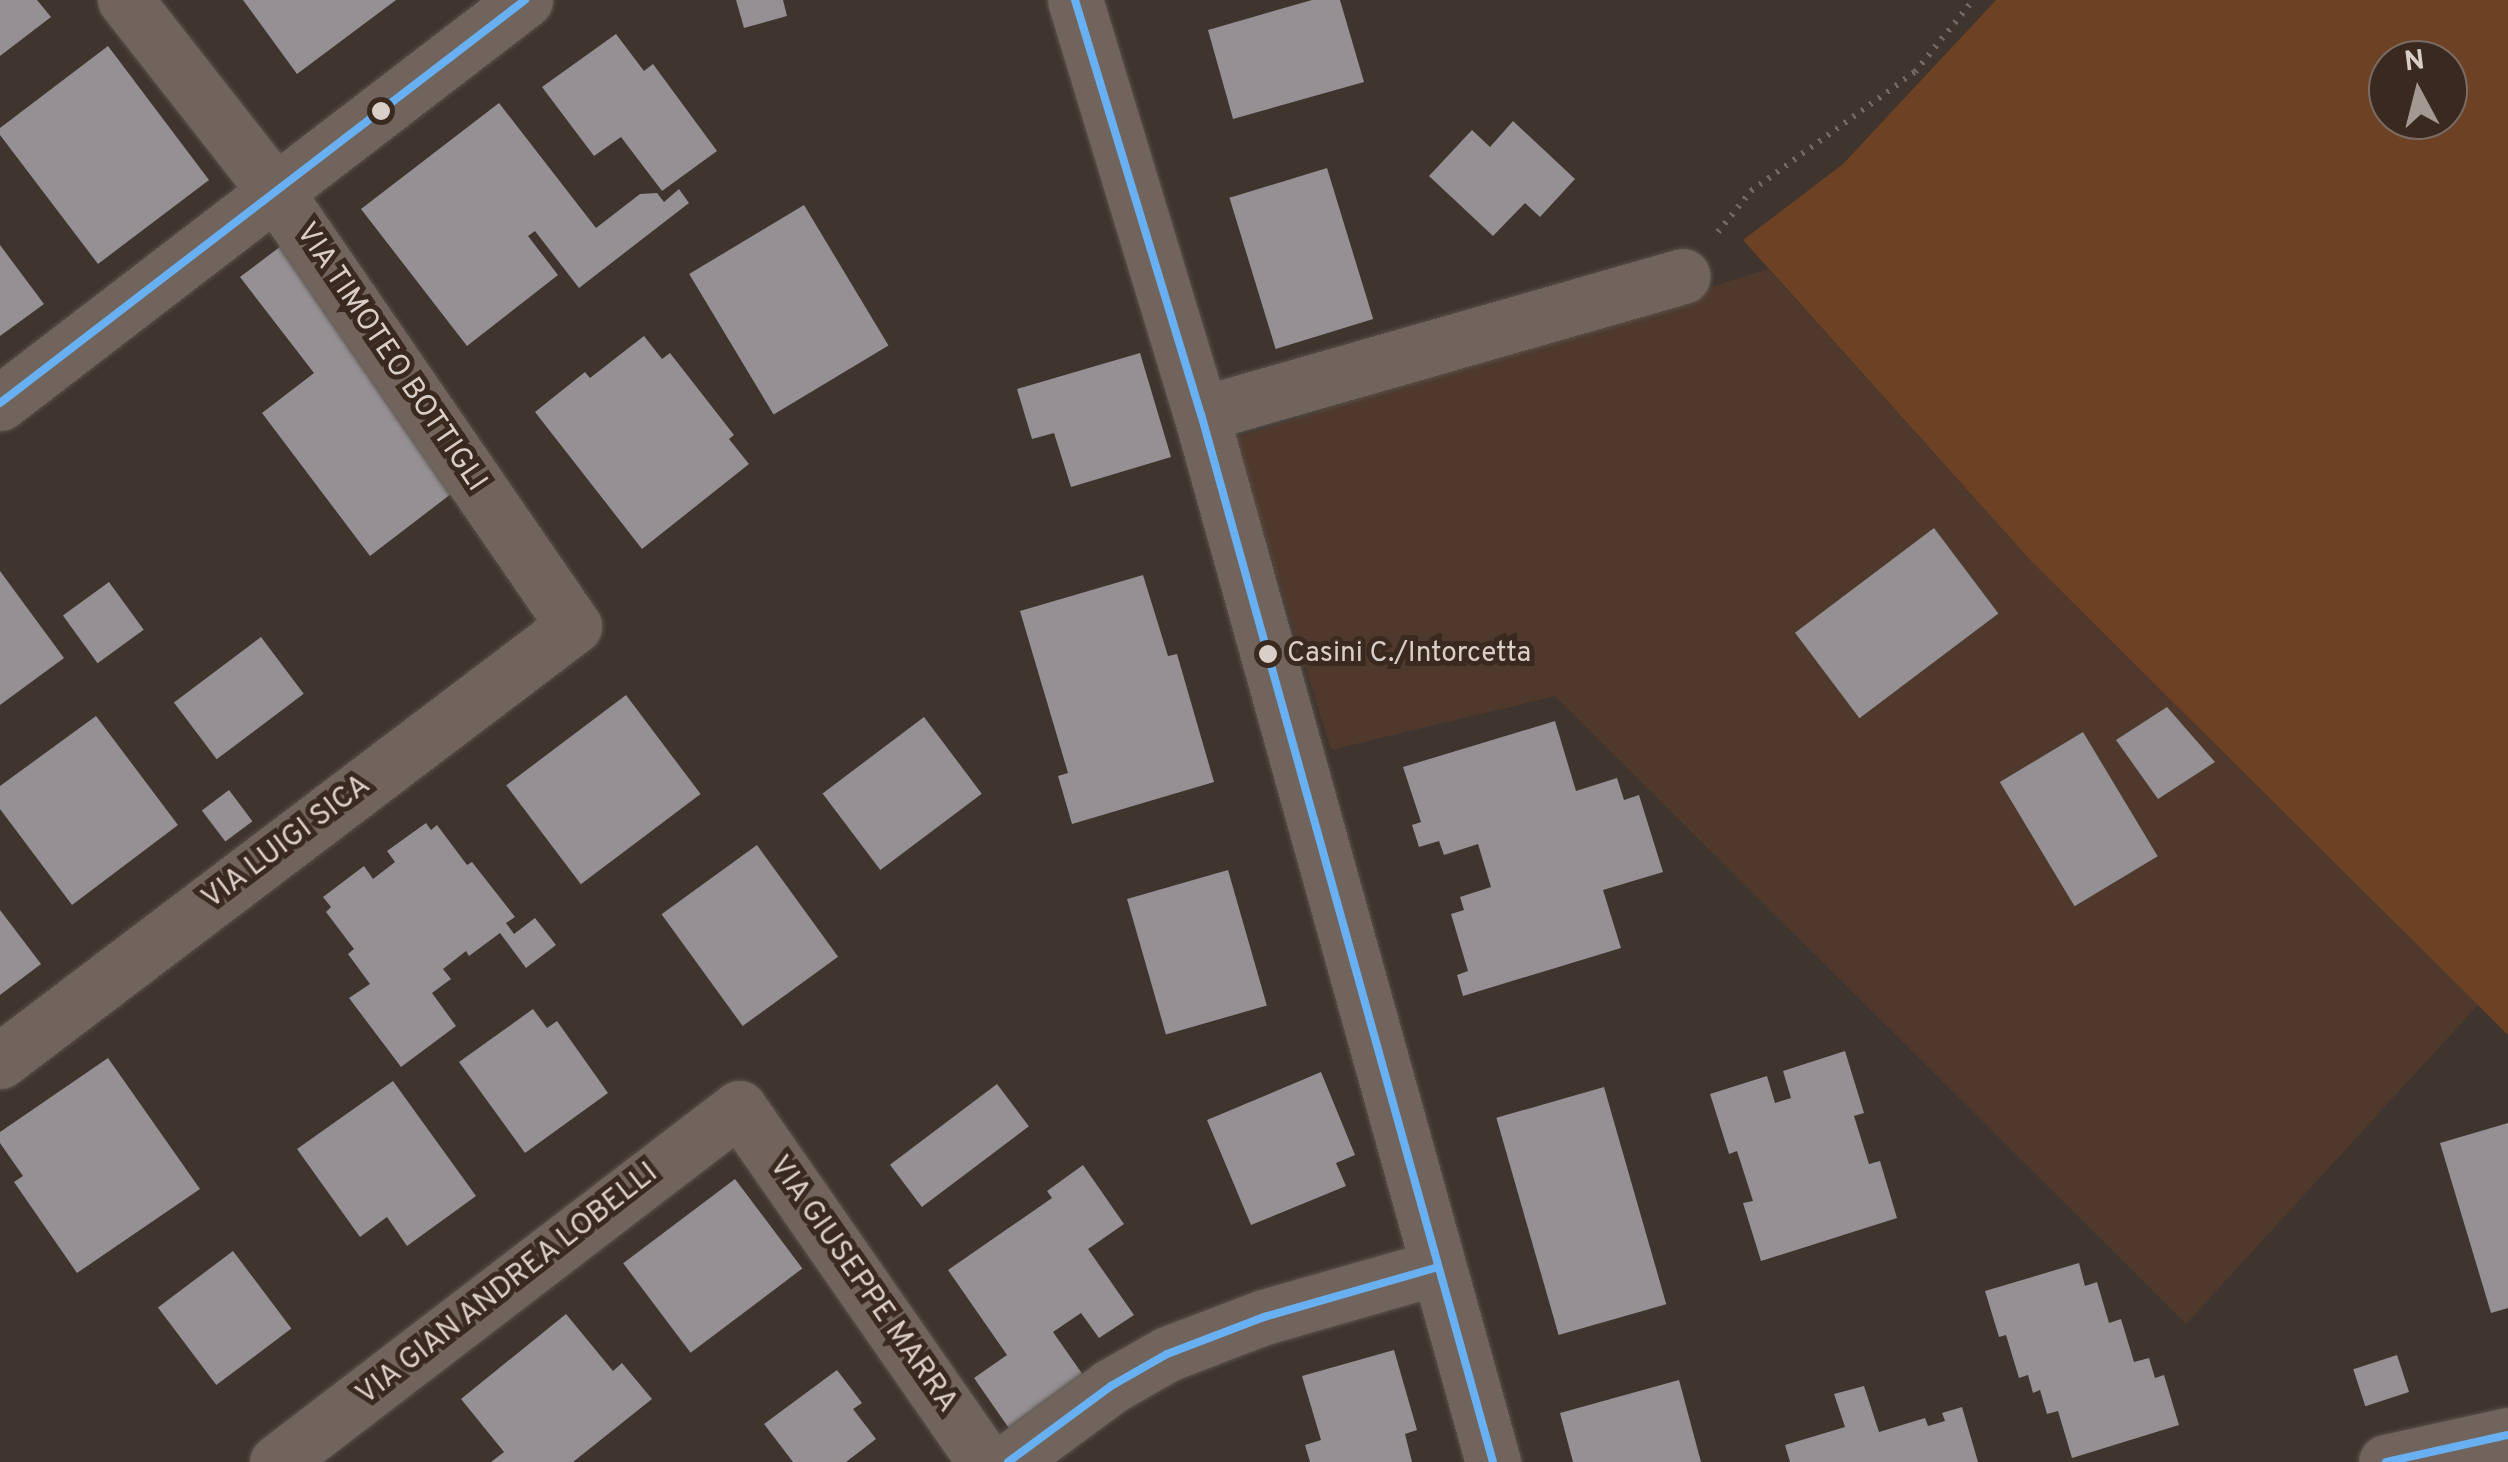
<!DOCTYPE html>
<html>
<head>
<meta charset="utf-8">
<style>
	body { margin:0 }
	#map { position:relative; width:2508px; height:1462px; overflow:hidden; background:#3f342e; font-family:Overpass,sans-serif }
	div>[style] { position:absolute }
	.built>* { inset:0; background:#4f392c }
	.green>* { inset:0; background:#6d4123 }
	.building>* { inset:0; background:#949094; transform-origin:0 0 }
	.path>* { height:6px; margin-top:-3px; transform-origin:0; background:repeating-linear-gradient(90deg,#736963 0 2.5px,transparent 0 10.5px) }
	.roads { filter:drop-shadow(0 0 2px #59514b) drop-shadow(0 0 2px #59514b) }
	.minor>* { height:55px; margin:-27.5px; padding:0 27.5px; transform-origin:27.5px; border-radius:27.5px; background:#70645c }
	.bus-1>* { height:8px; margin:-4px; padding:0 4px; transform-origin:4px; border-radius:4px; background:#69b0f2 }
	.dots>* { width:28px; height:28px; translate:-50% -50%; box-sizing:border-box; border:5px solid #3a291f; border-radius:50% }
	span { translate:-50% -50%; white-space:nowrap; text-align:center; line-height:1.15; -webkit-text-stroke:10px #3a291f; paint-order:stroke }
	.bus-label { font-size:28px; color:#dacfc8 }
	.left { translate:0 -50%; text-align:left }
	.street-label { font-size:30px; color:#dacfc8 }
	.north { position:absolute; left:2368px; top:40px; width:100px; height:100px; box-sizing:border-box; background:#3a291f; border:2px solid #7a6b63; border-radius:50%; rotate:353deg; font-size:28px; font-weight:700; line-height:40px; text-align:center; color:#dacfc8 }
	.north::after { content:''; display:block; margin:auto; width:35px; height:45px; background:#a49992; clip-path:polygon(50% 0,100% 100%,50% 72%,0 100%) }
</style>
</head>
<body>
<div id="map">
	<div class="built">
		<i style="clip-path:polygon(1768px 269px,2031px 561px,2478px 1005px,2186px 1324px,1555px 696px,1331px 750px,1235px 438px)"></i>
	</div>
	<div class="green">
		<i style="clip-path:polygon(evenodd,1996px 0,2508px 0,2508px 1035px,2031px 561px,1743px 240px,1843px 164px,1996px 0,2388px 60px,2448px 60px,2448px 120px,2388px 120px,2388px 60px)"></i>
	</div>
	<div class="building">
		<i style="clip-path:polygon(0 0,37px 0,51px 17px,0 56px)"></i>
		<i style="clip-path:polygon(243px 0,396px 0,297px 74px)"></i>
		<i style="clip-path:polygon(736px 0,783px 0,787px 16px,744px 28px)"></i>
		<i style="clip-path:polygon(1312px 0,1340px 0,1364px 82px,1233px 119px,1208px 30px)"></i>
		<i style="clip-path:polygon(616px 34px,644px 71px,653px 64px,717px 151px,662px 191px,621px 137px,594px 156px,542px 87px)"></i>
		<i style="clip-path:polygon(108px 46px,209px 180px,98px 264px,0 135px,0 128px)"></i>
		<i style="clip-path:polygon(499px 103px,596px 228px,640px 194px,657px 193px,664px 202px,679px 189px,689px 203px,579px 288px,535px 231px,528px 236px,558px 275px,467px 346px,361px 209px)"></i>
		<i style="clip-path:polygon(1513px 121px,1575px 179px,1540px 217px,1525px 203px,1493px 236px,1429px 176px,1472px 130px,1490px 147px)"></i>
		<i style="left:1327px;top:168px;width:158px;height:102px;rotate:73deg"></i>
		<i style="left:804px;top:205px;width:164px;height:134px;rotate:59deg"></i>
		<i style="clip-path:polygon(0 245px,44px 304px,0 336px)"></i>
		<i style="clip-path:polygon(281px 246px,464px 484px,370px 556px,262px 413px,314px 373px,240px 277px)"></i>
		<i style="clip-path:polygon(644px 336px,662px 359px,670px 353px,734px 435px,729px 439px,749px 464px,642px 549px,535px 412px,585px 372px,590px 378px)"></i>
		<i style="clip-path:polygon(1140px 353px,1171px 457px,1071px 487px,1054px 433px,1032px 439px,1017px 389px)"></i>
		<i style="left:1934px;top:528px;width:107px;height:174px;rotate:53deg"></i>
		<i style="clip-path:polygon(0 571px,64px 658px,0 705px)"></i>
		<i style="clip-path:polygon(1143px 575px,1168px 656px,1177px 654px,1214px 782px,1072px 824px,1058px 776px,1068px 773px,1020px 611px)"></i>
		<i style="left:109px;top:582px;width:59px;height:57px;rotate:54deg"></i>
		<i style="left:261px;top:637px;width:71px;height:109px;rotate:53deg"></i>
		<i style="left:626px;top:695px;width:124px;height:150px;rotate:53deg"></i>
		<i style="clip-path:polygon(2167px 707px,2215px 762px,2158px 799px,2116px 740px)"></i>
		<i style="clip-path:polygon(96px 716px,178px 825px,72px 905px,0 809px,0 786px)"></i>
		<i style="left:924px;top:717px;width:96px;height:127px;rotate:53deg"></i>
		<i style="clip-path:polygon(1555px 721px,1576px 791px,1617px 778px,1624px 800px,1639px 795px,1663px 872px,1603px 890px,1621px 948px,1463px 996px,1457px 975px,1468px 971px,1451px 914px,1464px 910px,1460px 897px,1491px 887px,1478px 844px,1444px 855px,1439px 841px,1419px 847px,1412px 825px,1421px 822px,1403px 767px)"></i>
		<i style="left:2083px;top:732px;width:145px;height:97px;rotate:59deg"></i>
		<i style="left:229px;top:790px;width:39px;height:34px;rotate:53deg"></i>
		<i style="clip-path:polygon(426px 823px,431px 830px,437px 825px,467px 865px,472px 862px,515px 917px,506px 923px,514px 934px,535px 918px,556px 945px,526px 968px,500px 933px,469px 956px,466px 951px,443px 969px,451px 979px,432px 993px,456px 1026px,401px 1067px,349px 998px,370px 984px,348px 954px,354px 949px,326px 912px,331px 907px,323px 897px,364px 866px,373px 879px,395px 862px,387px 851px)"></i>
		<i style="left:757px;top:845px;width:138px;height:118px;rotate:54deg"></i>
		<i style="left:1228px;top:870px;width:141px;height:105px;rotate:74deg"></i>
		<i style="clip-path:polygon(0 910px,41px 964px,0 995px)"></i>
		<i style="clip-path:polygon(533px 1009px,547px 1028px,557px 1021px,608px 1093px,525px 1153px,459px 1062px)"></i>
		<i style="clip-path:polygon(1845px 1051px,1864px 1113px,1854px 1116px,1869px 1164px,1880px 1161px,1897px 1218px,1761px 1261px,1743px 1203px,1753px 1201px,1737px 1151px,1729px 1154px,1710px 1094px,1767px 1076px,1775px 1103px,1791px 1098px,1783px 1071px)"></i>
		<i style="clip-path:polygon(108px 1058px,200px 1189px,77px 1273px,14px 1182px,23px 1176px,0 1143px,0 1132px)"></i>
		<i style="clip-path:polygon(1321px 1072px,1355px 1155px,1336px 1163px,1346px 1186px,1251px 1225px,1207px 1120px)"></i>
		<i style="clip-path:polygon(393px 1081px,476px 1196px,407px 1246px,387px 1217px,360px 1237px,297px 1149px)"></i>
		<i style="left:997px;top:1084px;width:53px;height:134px;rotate:53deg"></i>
		<i style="left:1604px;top:1087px;width:226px;height:112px;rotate:74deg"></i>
		<i style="clip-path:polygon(2508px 1123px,2508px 1308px,2491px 1313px,2440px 1143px)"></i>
		<i style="clip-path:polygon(1083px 1165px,1124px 1224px,1088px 1249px,1134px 1315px,1099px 1338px,1081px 1313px,1053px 1332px,1090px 1385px,1015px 1437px,974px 1378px,1007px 1355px,948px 1270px,1052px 1198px,1047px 1191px)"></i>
		<i style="left:735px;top:1179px;width:112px;height:140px;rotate:53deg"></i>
		<i style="left:233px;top:1251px;width:97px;height:94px;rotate:53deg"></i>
		<i style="clip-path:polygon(2079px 1263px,2085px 1286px,2097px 1282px,2109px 1323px,2121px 1319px,2134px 1362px,2149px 1358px,2155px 1378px,2164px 1375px,2179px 1425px,2072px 1458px,2058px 1411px,2047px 1414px,2040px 1390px,2033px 1393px,2028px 1375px,2019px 1378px,2006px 1335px,1999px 1337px,1985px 1291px)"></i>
		<i style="clip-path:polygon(566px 1314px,613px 1371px,622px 1363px,652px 1399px,573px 1462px,491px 1462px,504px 1452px,461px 1399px)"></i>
		<i style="clip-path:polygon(1394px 1350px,1417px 1430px,1405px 1434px,1412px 1462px,1310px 1462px,1305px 1445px,1321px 1440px,1302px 1376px)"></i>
		<i style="left:2397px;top:1355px;width:39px;height:46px;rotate:72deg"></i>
		<i style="clip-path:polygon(837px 1370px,862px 1403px,853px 1409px,876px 1439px,846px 1462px,793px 1462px,764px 1424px)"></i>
		<i style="clip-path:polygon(1679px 1380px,1701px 1462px,1573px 1462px,1560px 1413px)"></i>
		<i style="clip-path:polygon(1864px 1386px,1879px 1432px,1925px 1418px,1928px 1426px,1945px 1421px,1942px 1413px,1962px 1407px,1978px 1462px,1790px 1462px,1785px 1445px,1845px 1427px,1834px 1394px)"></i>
	</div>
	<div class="path">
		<i style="left:1718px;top:232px;width:53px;rotate:-51.2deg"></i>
		<i style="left:1751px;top:191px;width:203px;rotate:-36deg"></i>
		<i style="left:1915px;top:72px;width:92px;rotate:-51.1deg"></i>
	</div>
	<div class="roads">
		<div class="minor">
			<i style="left:1075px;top:0;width:433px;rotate:73.1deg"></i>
			<i style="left:1201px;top:414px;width:1088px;rotate:74.43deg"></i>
			<i style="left:0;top:403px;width:662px;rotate:-37.51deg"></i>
			<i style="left:1201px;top:414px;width:501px;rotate:-15.98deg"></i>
			<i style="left:0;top:1061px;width:720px;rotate:-37.16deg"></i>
			<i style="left:574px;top:626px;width:528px;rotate:-124.5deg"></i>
			<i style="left:275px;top:191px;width:243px;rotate:-128.1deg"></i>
			<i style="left:277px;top:1462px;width:582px;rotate:-37.46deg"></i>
			<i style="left:739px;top:1108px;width:431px;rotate:55.2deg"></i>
			<i style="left:1008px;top:1462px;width:128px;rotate:-36.4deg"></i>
			<i style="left:1111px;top:1386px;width:64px;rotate:-29.7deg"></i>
			<i style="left:1167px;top:1354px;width:104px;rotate:-20.9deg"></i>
			<i style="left:1264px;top:1317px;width:181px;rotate:-16deg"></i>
			<i style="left:2386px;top:1462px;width:125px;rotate:-12.5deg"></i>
		</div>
	</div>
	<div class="bus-1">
		<i style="left:1075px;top:0;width:433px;rotate:73.1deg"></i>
		<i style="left:1201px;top:414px;width:1088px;rotate:74.43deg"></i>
		<i style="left:0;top:403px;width:662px;rotate:-37.51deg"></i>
		<i style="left:1008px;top:1462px;width:128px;rotate:-36.4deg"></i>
		<i style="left:1111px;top:1386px;width:64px;rotate:-29.7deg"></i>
		<i style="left:1167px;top:1354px;width:104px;rotate:-20.9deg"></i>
		<i style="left:1264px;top:1317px;width:181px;rotate:-16deg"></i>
		<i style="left:2386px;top:1462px;width:125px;rotate:-12.5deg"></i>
	</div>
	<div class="dots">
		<i style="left:381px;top:111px;background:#dacfc8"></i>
		<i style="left:1268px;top:654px;background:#dacfc8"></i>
	</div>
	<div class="bus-label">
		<span class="left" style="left:1287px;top:654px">Casini C./Intorcetta</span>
	</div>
	<div class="street-label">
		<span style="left:390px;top:358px;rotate:56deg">VIA TIMOTEO BOTTIGLI</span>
		<span style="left:287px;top:843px;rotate:-37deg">VIA LUIGI SICA</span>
		<span style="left:508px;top:1285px;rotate:-38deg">VIA GIAN ANDREA LOBELLI</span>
		<span style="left:862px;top:1285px;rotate:55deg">VIA GIUSEPPE MARRA</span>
	</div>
	<div class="north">N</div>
</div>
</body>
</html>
